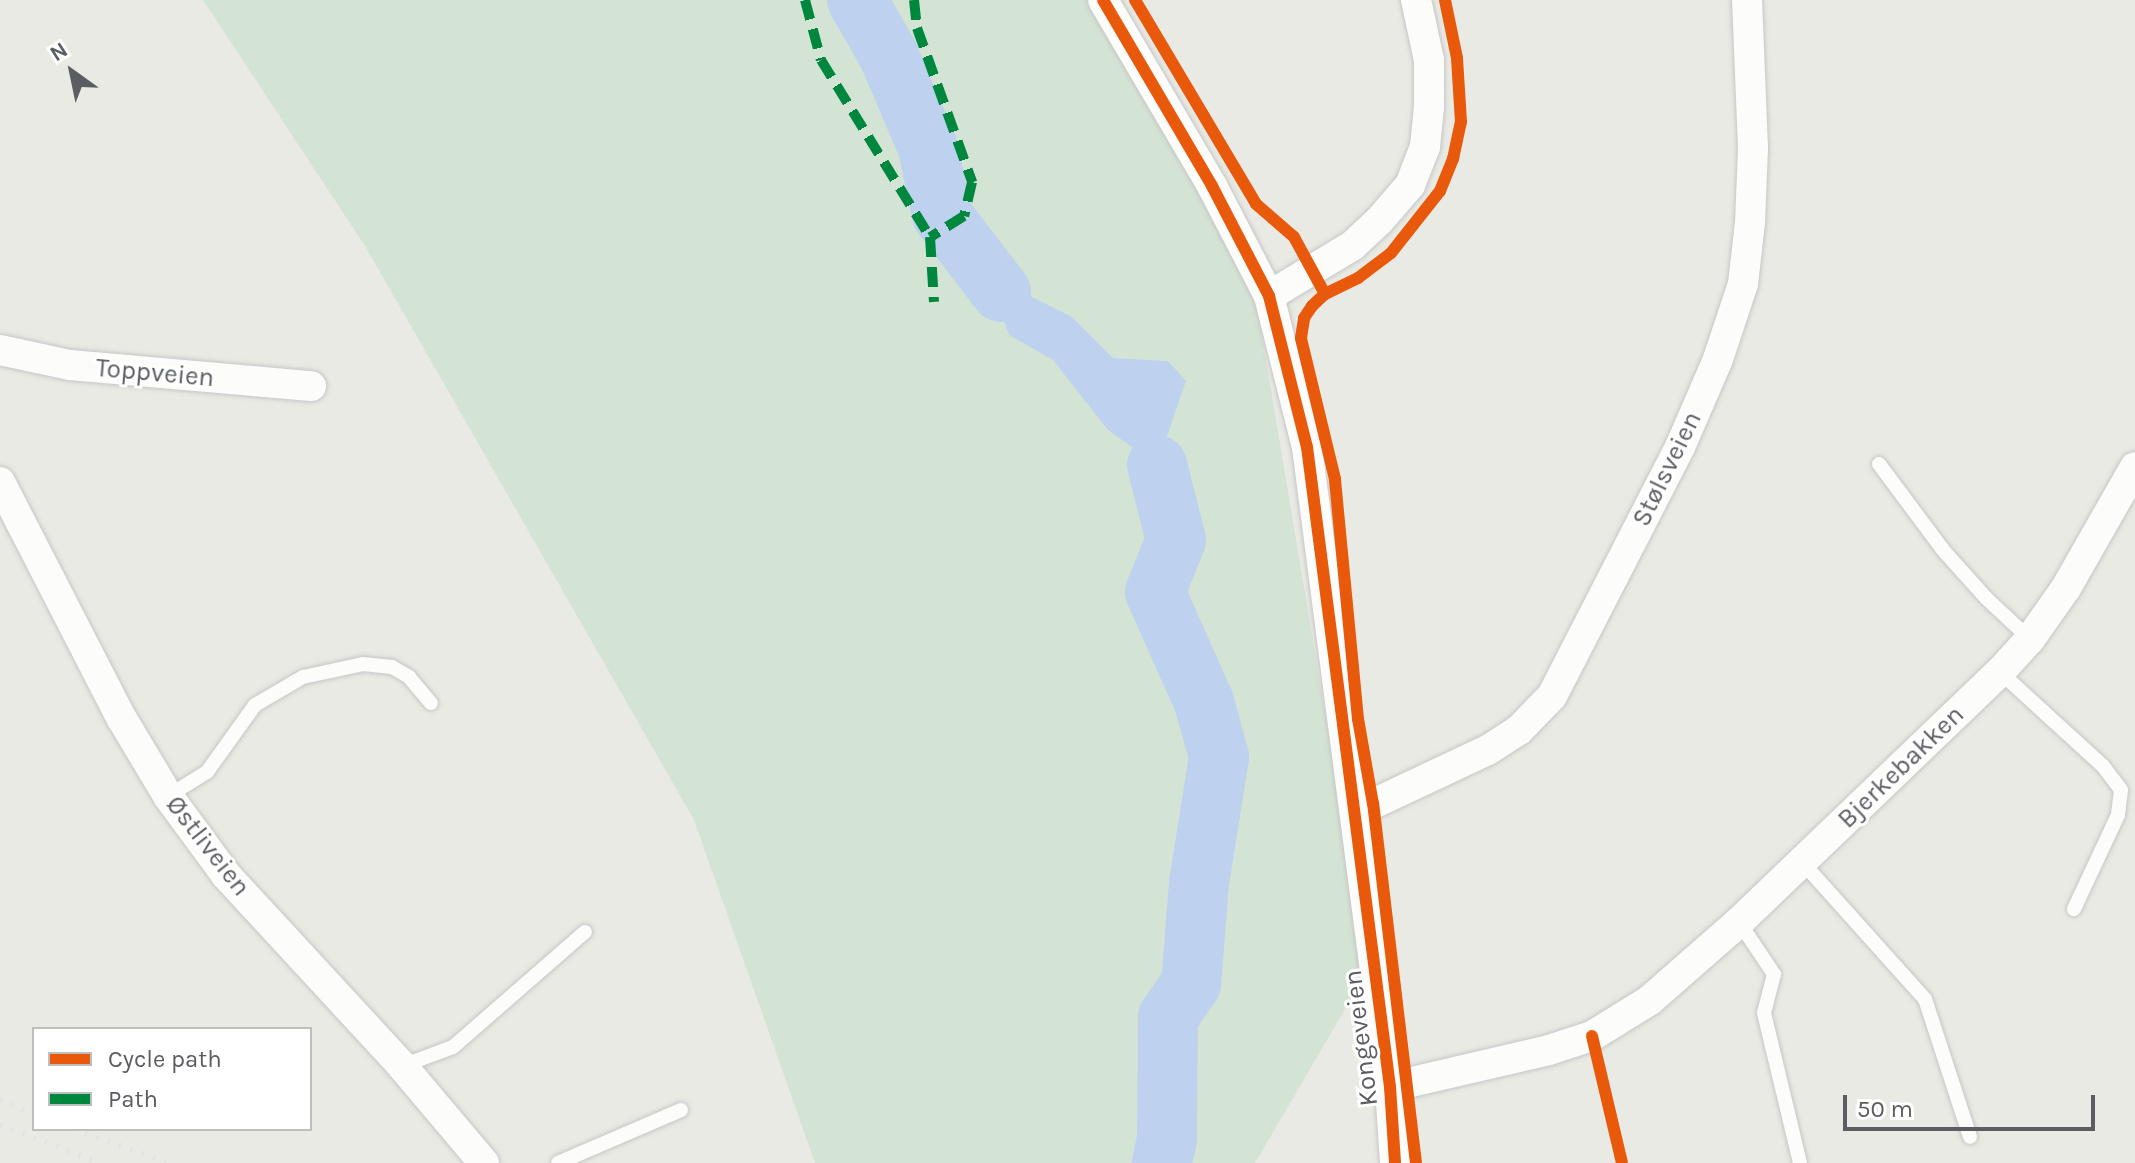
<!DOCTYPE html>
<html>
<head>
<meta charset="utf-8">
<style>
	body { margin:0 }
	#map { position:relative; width:2135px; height:1163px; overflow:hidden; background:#eaeae5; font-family:Karla,sans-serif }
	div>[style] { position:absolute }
	.green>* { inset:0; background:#d4e4d4 }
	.water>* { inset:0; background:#bed2f0 }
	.river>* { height:60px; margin:-30px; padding:0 30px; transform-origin:30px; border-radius:30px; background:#bed2f0 }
	.roads { filter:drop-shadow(0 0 2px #c6c6c5) drop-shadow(0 0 2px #c6c6c5) }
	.service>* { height:14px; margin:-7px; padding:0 7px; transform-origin:7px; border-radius:7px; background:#fcfcfb }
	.minor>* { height:30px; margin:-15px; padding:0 15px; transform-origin:15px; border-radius:15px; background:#fcfcfb }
	.rail>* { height:6px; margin-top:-3px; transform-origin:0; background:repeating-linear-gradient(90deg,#e2e2e2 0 2px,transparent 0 12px) }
	.quiet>* { height:10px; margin-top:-5px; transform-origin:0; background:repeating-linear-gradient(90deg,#00873e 0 20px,transparent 0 30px) }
	.cycleway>* { height:12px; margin:-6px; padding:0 6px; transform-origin:6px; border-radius:6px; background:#e8590c }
	span { translate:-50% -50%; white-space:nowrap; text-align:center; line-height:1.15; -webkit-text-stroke:6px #fff; paint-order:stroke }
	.street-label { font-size:26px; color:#5b5d62 }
	.legend { position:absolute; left:32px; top:1027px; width:280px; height:104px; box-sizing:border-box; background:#fff; border:2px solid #bdbec0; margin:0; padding:10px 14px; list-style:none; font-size:24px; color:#5b5d62 }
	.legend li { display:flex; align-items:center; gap:16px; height:40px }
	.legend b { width:40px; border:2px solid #bdbec0 }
	.north { position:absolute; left:32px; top:32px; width:80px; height:80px; -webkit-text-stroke:6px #fff; paint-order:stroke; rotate:327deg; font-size:22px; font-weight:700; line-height:32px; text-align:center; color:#5b5d62 }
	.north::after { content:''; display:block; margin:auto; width:28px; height:36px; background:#5b5d62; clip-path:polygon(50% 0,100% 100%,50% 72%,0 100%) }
	.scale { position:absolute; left:1843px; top:1095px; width:252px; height:36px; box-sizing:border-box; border:4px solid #5b5d62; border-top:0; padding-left:10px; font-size:24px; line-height:28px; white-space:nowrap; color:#5b5d62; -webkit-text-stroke:6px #fff; paint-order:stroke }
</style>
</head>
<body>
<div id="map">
	<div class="green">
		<i style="clip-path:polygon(203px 0,1122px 0,1178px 112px,1247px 219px,1255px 294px,1368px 970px,1255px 1163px,815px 1163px,694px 820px,365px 246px)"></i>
	</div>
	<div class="water">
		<i style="clip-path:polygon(1008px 285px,1072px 317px,1113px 358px,1168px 361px,1186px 381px,1157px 465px,1108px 430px,1053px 360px,1009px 335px,995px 297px)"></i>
	</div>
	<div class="river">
		<i style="left:857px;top:0;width:62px;rotate:60.1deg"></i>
		<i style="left:888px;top:54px;width:102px;rotate:66.9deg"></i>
		<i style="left:928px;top:148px;width:68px;rotate:78.2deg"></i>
		<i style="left:942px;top:215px;width:97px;rotate:52.5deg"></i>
		<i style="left:1157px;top:465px;width:77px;rotate:75.8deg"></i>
		<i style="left:1176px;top:540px;width:56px;rotate:112deg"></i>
		<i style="left:1155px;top:592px;width:120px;rotate:66deg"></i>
		<i style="left:1204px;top:702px;width:57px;rotate:74.7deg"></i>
		<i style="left:1219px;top:757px;width:128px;rotate:99deg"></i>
		<i style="left:1199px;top:883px;width:101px;rotate:94.5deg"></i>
		<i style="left:1191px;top:984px;width:40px;rotate:124.9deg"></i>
		<i style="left:1168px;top:1017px;width:122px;rotate:90.5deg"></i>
		<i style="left:1167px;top:1139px;width:25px;rotate:102deg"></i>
	</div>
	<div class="roads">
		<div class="service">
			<i style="left:1879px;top:464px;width:107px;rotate:53.3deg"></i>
			<i style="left:1943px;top:550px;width:64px;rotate:48.1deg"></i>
			<i style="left:1986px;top:598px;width:60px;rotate:43deg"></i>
			<i style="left:2000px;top:672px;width:139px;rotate:42.4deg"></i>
			<i style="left:2103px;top:766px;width:30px;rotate:53deg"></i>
			<i style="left:2121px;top:790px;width:25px;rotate:97deg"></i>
			<i style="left:2118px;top:815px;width:104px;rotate:115.1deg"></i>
			<i style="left:168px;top:796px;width:46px;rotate:-31.6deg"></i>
			<i style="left:207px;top:772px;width:82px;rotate:-54.4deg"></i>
			<i style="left:255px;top:705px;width:56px;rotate:-30.3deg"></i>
			<i style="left:303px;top:677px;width:61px;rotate:-12.2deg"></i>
			<i style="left:363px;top:664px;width:29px;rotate:6deg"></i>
			<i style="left:392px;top:667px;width:20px;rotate:30deg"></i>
			<i style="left:409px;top:677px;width:34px;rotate:50deg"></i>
			<i style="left:1802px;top:862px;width:184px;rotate:48.1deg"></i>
			<i style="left:1925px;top:999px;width:145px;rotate:71.9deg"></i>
			<i style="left:1739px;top:922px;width:63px;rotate:56.1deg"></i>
			<i style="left:1774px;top:974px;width:40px;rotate:104.4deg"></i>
			<i style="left:1764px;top:1013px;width:154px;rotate:76.5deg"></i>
			<i style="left:402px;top:1066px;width:54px;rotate:-20.4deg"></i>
			<i style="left:453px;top:1047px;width:175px;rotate:-41.1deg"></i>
			<i style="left:558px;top:1163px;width:134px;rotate:-23.3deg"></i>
		</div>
		<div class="minor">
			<i style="left:1103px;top:0;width:216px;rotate:59.6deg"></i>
			<i style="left:1212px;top:186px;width:124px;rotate:62.6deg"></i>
			<i style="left:1269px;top:296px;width:156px;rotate:75.9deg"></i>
			<i style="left:1307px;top:447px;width:645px;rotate:82.61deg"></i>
			<i style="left:1390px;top:1087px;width:76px;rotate:86.2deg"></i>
			<i style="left:1269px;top:296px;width:97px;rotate:-31.1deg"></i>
			<i style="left:1352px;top:246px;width:37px;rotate:-43deg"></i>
			<i style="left:1379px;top:221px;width:48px;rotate:-49.3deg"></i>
			<i style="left:1410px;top:185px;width:41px;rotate:-68.5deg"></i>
			<i style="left:1425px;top:147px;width:40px;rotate:-84.3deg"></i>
			<i style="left:1429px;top:107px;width:47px;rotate:-90deg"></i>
			<i style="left:1429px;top:60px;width:61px;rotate:-102.2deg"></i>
			<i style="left:0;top:350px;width:72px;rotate:12.1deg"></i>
			<i style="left:70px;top:365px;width:242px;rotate:5deg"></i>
			<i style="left:0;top:482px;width:267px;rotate:62.8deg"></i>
			<i style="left:122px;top:719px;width:90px;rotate:59.1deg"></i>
			<i style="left:168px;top:796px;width:98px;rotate:53.7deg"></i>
			<i style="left:226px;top:875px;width:260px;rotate:47.3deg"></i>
			<i style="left:402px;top:1066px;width:127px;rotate:49.8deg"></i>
			<i style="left:1354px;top:809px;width:20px;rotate:-15deg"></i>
			<i style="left:1373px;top:804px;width:127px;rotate:-25.2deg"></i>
			<i style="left:1488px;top:750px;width:37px;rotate:-33deg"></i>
			<i style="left:1519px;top:730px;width:47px;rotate:-45.9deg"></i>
			<i style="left:1552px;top:696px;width:280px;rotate:-62.8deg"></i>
			<i style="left:1680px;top:447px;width:96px;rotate:-66.6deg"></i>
			<i style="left:1718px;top:359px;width:79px;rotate:-71.6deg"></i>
			<i style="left:1743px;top:284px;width:61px;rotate:-83.5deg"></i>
			<i style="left:1750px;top:223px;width:75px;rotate:-87.7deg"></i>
			<i style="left:1753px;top:148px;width:148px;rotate:-92.3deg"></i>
			<i style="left:1390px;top:1087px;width:163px;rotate:-13.1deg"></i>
			<i style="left:1549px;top:1050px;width:45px;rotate:-18deg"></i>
			<i style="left:1592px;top:1036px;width:68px;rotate:-31.8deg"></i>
			<i style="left:1650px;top:1000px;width:118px;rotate:-41.2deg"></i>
			<i style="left:1739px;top:922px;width:361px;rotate:-43.8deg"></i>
			<i style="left:2000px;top:672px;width:45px;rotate:-47.7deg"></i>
			<i style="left:2030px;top:639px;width:62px;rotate:-54.8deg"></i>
			<i style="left:2066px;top:588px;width:139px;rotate:-60.3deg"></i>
		</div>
	</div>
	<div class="rail">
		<i style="left:0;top:1100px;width:37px;rotate:22deg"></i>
		<i style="left:0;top:1125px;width:108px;rotate:20.6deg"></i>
		<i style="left:74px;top:1129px;width:100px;rotate:19.9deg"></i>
	</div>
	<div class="quiet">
		<i style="left:805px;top:0;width:62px;rotate:75.1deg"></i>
		<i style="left:821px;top:60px;width:208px;rotate:58.4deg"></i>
		<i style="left:930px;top:237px;width:65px;rotate:86.5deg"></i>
		<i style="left:914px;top:0;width:28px;rotate:84deg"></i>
		<i style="left:917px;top:28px;width:164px;rotate:70.3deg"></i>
		<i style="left:972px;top:182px;width:35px;rotate:103deg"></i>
		<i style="left:964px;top:216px;width:40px;rotate:148deg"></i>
	</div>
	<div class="cycleway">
		<i style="left:1103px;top:0;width:216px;rotate:59.6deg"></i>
		<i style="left:1212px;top:186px;width:124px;rotate:62.6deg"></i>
		<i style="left:1269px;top:296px;width:156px;rotate:75.9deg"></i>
		<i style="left:1307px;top:447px;width:645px;rotate:82.61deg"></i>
		<i style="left:1390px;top:1087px;width:76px;rotate:86.2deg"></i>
		<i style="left:1135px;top:0;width:237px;rotate:59.3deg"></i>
		<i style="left:1256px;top:204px;width:50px;rotate:41deg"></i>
		<i style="left:1294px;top:237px;width:65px;rotate:61.5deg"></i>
		<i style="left:1592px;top:1036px;width:130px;rotate:76.7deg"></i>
		<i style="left:1416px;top:1163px;width:362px;rotate:-96.8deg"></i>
		<i style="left:1373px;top:804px;width:86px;rotate:-100deg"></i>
		<i style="left:1358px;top:719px;width:241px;rotate:-95.5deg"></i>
		<i style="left:1335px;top:479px;width:145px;rotate:-103.6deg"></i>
		<i style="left:1301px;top:338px;width:20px;rotate:-81deg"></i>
		<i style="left:1304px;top:318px;width:14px;rotate:-56deg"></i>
		<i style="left:1312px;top:306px;width:18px;rotate:-43deg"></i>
		<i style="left:1325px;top:294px;width:37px;rotate:-26deg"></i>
		<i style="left:1358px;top:278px;width:41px;rotate:-37.1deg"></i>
		<i style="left:1391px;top:253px;width:79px;rotate:-51.7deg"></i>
		<i style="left:1440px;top:191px;width:35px;rotate:-68deg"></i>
		<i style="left:1453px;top:159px;width:38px;rotate:-78deg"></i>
		<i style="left:1461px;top:122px;width:64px;rotate:-93.6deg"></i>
		<i style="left:1457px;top:58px;width:59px;rotate:-101.7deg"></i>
	</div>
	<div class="street-label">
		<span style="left:155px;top:373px;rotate:5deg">Toppveien</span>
		<span style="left:1667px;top:469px;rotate:-64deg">Stølsveien</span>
		<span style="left:1901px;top:767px;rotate:-44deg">Bjerkebakken</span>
		<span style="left:208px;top:846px;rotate:52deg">Østliveien</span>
		<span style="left:1361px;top:1038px;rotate:-97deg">Kongeveien</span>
	</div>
	<ul class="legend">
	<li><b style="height:10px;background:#e8590c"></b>Cycle path</li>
	<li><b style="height:10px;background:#00873e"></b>Path</li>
	</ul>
	<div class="north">N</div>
	<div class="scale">50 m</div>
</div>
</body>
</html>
